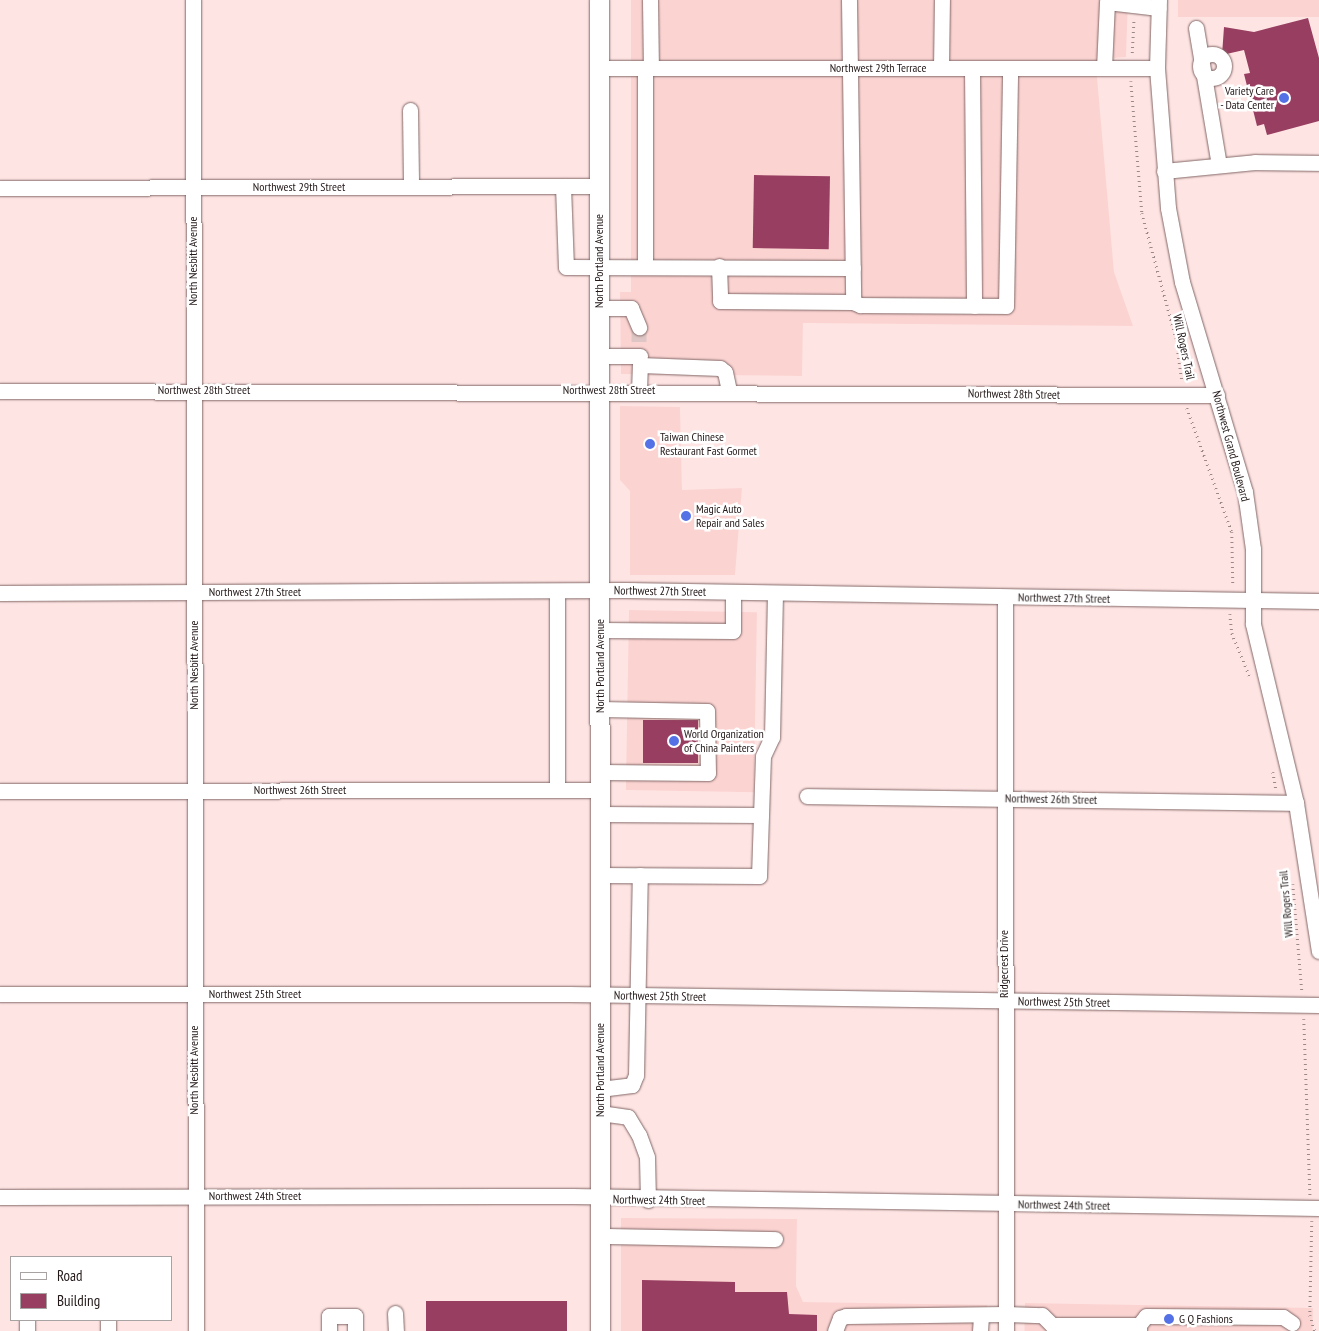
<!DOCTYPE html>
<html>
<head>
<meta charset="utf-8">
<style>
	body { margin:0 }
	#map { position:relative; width:1319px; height:1331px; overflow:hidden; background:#fee5e4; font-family:"PT Sans Narrow",sans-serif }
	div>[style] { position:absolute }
	.built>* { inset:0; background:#fbd4d2; transform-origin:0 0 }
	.building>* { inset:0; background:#983e61; transform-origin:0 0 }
	.minor-tunnel>* { height:15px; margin-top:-7.5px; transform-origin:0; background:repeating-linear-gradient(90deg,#ddc6c5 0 15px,transparent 0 23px) }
	.path>* { height:2.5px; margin-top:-1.25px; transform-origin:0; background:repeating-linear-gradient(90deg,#9b8888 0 1px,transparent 0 5px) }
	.roads { filter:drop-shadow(0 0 1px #826766) drop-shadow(0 0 1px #826766) }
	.minor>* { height:15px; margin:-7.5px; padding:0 7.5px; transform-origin:7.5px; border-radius:7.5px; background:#fff }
	.minor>.ring { margin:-7.5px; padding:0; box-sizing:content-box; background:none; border:15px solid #fff; border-radius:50% }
	.major>* { height:19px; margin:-9.5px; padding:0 9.5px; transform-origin:9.5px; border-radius:9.5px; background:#fff }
	.dots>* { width:14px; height:14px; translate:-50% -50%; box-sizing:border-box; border:2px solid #fff; border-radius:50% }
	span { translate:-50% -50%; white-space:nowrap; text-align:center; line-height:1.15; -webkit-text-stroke:5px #fff; paint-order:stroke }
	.street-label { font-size:12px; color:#231818 }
	.poi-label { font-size:12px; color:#231818 }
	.right { translate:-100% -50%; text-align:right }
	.left { translate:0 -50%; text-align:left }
	.legend { position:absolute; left:10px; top:1256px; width:162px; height:65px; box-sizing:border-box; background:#fff; border:1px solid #a7a3a3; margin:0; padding:6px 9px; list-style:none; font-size:15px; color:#231818 }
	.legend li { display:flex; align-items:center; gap:10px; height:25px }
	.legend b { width:25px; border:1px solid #a7a3a3 }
</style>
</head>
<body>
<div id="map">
	<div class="built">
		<i style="clip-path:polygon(631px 0,1128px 0,1126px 57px,1098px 59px,1097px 77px,1114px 272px,1133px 326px,803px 323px,802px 376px,621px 374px,620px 292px,631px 292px)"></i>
		<i style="left:1178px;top:0;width:141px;height:17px"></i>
		<i style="clip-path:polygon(620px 406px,680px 407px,682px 490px,742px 488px,735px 575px,630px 575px,630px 491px,620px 480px)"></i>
		<i style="left:629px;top:610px;width:128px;height:180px;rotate:1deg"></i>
		<i style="clip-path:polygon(621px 1218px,797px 1219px,796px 1286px,803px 1302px,987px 1305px,987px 1331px,621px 1331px)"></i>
		<i style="left:1025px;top:1303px;width:288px;height:28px;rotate:1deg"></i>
	</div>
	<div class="building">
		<i style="clip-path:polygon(1308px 18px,1319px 58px,1319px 121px,1267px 135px,1264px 124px,1257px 126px,1244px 74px,1250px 73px,1244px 50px,1222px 55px,1224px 27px,1254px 32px)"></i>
		<i style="left:754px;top:175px;width:76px;height:73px;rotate:1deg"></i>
		<i style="left:643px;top:720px;width:55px;height:43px"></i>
		<i style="clip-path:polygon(642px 1280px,735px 1282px,735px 1292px,787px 1292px,789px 1314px,817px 1315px,817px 1331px,642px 1331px)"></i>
		<i style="left:426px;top:1301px;width:141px;height:30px"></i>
	</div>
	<div class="minor-tunnel">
		<i style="left:639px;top:327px;width:18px;rotate:90deg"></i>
	</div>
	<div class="path">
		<i style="left:1132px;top:53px;width:34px;rotate:-87deg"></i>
		<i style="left:1131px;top:81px;width:132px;rotate:85.2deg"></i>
		<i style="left:1142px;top:213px;width:130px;rotate:74.8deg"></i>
		<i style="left:1176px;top:338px;width:42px;rotate:81.9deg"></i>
		<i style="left:1187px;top:408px;width:132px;rotate:70.1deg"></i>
		<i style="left:1232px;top:532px;width:54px;rotate:88.9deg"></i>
		<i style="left:1230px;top:614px;width:19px;rotate:84deg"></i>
		<i style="left:1232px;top:633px;width:48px;rotate:67.8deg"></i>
		<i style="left:1273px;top:772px;width:17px;rotate:80deg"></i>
		<i style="left:1293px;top:884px;width:107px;rotate:85.2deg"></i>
		<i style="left:1304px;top:1019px;width:176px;rotate:88deg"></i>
		<i style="left:1312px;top:1221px;width:94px;rotate:91.2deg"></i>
		<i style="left:1310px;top:1315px;width:17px;rotate:73deg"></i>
	</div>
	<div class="roads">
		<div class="minor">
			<i style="left:193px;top:0;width:1331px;rotate:89.87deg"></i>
			<i style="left:650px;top:0;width:68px;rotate:89.2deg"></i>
			<i style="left:849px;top:0;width:302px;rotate:89.2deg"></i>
			<i style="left:853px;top:302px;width:8px;rotate:23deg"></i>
			<i style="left:860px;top:305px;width:146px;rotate:0.4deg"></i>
			<i style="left:1006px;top:306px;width:238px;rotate:-89deg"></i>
			<i style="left:1159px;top:0;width:68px;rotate:91.7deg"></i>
			<i style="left:1157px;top:68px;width:140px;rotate:85.5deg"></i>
			<i style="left:1168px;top:208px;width:75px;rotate:79.3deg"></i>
			<i style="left:1182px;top:282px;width:219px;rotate:73.3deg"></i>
			<i style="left:1245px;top:492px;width:58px;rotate:82deg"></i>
			<i style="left:1253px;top:549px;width:75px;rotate:90deg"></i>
			<i style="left:1253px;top:624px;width:184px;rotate:76.5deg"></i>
			<i style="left:1296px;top:803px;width:150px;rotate:81.2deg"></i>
			<i style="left:1196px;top:28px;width:139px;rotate:80.5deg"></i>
			<i class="ring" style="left:1200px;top:54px;width:9px;height:9px"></i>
			<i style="left:599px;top:68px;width:558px"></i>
			<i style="left:941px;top:68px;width:68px;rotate:-89.2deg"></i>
			<i style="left:972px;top:68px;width:238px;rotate:89.5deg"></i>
			<i style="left:1104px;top:68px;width:66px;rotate:-87.4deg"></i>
			<i style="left:1107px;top:2px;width:52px;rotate:6.6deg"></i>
			<i style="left:410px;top:110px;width:76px;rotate:89.2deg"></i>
			<i style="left:1164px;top:171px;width:91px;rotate:-5.6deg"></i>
			<i style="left:1255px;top:162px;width:64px;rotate:0.9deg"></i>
			<i style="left:563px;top:186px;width:81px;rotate:87.9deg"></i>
			<i style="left:566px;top:267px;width:287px;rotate:0.2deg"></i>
			<i style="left:0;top:188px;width:599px;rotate:-0.19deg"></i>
			<i style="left:645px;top:265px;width:197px;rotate:-90deg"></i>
			<i style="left:719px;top:266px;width:35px;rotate:88deg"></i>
			<i style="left:720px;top:301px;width:133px;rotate:0.4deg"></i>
			<i style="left:599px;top:308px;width:32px"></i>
			<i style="left:631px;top:308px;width:21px;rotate:67deg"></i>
			<i style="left:599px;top:356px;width:41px"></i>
			<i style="left:0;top:391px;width:1217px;rotate:0.19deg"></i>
			<i style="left:639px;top:391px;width:26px;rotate:-88deg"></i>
			<i style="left:640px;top:365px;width:80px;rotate:2.1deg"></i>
			<i style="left:720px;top:368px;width:6px;rotate:39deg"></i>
			<i style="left:725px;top:372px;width:19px;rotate:78deg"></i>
			<i style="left:557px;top:592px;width:198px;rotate:90deg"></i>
			<i style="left:0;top:593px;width:625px;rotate:-0.28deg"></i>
			<i style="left:625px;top:590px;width:694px;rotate:0.91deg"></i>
			<i style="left:1005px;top:597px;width:734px;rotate:89.92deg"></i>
			<i style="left:600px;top:630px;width:133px;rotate:0.4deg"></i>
			<i style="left:733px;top:631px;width:39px;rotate:-90deg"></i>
			<i style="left:600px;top:709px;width:107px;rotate:1.1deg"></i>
			<i style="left:707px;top:711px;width:62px;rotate:89.1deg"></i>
			<i style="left:708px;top:773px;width:108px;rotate:-179.5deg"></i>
			<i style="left:0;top:791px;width:600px;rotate:-0.1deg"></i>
			<i style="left:807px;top:796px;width:489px;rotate:0.8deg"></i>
			<i style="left:600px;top:814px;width:161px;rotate:0.4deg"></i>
			<i style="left:600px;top:875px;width:159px;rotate:0.4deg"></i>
			<i style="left:759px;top:876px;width:120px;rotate:-88.1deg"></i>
			<i style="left:763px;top:756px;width:21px;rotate:-65deg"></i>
			<i style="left:772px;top:737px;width:144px;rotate:-88.8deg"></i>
			<i style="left:0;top:994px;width:569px"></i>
			<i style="left:569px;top:994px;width:750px;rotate:0.84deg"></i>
			<i style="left:600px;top:1089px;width:32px;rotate:-7deg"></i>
			<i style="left:632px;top:1085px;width:11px;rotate:-68deg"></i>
			<i style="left:636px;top:1075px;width:200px;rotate:-88.9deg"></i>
			<i style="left:600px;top:1113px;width:28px;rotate:8deg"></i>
			<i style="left:628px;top:1117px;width:21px;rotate:59deg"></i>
			<i style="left:639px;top:1135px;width:23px;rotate:70deg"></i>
			<i style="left:647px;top:1157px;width:43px;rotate:88.7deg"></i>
			<i style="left:0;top:1197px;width:572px;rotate:-0.1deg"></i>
			<i style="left:572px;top:1196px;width:747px;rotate:0.92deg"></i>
			<i style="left:601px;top:1236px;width:174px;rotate:1deg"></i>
			<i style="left:395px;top:1313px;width:18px;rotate:87deg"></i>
			<i style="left:1139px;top:1325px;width:11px;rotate:-52deg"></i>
			<i style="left:1146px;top:1316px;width:137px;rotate:0.4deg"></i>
			<i style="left:1283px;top:1317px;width:11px;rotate:34deg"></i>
			<i style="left:27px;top:1331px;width:11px;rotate:-90deg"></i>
			<i style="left:108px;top:1331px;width:11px;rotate:-90deg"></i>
			<i style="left:329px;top:1331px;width:15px;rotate:-90deg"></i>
			<i style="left:329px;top:1316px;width:26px"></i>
			<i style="left:355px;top:1316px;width:15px;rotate:90deg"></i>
			<i style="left:835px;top:1331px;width:14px;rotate:-69deg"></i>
			<i style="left:840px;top:1318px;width:6px;rotate:-18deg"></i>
			<i style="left:846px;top:1316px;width:160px;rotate:-0.7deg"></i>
			<i style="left:1006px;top:1314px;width:36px;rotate:2deg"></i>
			<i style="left:1042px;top:1315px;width:14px;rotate:45deg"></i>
			<i style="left:1052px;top:1325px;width:87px"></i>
			<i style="left:1139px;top:1325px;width:6px;rotate:90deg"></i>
			<i style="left:980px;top:1331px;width:16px;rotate:-86deg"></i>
		</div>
		<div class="major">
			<i style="left:599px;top:0;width:1331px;rotate:89.96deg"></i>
		</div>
	</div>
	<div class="dots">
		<i style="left:1284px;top:98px;background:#5571e6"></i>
		<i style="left:650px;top:444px;background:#5571e6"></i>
		<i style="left:686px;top:516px;background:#5571e6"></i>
		<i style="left:674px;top:741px;background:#5571e6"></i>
		<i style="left:1169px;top:1319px;background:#5571e6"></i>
	</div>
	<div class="street-label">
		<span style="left:878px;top:68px">Northwest 29th Terrace</span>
		<span style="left:299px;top:187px">Northwest 29th Street</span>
		<span style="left:193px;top:261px;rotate:-90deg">North Nesbitt Avenue</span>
		<span style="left:599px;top:261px;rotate:-90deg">North Portland Avenue</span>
		<span style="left:1184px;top:347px;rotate:78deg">Will Rogers Trail</span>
		<span style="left:204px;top:390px">Northwest 28th Street</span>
		<span style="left:609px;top:390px">Northwest 28th Street</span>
		<span style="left:1014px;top:394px;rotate:1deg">Northwest 28th Street</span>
		<span style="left:1231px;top:446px;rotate:75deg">Northwest Grand Boulevard</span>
		<span style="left:660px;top:591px;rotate:1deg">Northwest 27th Street</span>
		<span style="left:255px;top:592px">Northwest 27th Street</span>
		<span style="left:1064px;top:598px;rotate:1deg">Northwest 27th Street</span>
		<span style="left:194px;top:665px;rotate:-90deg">North Nesbitt Avenue</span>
		<span style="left:600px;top:666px;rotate:-90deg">North Portland Avenue</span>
		<span style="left:300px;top:790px">Northwest 26th Street</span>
		<span style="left:1051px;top:799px;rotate:1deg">Northwest 26th Street</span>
		<span style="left:1286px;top:904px;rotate:-95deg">Will Rogers Trail</span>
		<span style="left:1004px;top:964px;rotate:-90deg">Ridgecrest Drive</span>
		<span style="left:255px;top:994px">Northwest 25th Street</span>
		<span style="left:660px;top:996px;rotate:1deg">Northwest 25th Street</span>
		<span style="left:1064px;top:1002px;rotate:1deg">Northwest 25th Street</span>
		<span style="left:194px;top:1070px;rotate:-90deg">North Nesbitt Avenue</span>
		<span style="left:600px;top:1070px;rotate:-90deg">North Portland Avenue</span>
		<span style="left:255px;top:1196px">Northwest 24th Street</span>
		<span style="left:659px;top:1200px;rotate:1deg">Northwest 24th Street</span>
		<span style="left:1064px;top:1205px;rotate:1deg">Northwest 24th Street</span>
	</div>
	<div class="poi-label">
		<span class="right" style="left:1274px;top:98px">Variety Care<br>- Data Center</span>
		<span class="left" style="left:660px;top:444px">Taiwan Chinese<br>Restaurant Fast Gormet</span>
		<span class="left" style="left:696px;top:516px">Magic Auto<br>Repair and Sales</span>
		<span class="left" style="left:684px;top:741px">World Organization<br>of China Painters</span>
		<span class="left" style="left:1179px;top:1319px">G Q Fashions</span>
	</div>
	<ul class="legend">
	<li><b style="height:6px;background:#fff"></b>Road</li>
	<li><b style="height:14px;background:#983e61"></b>Building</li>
	</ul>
</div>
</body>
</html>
